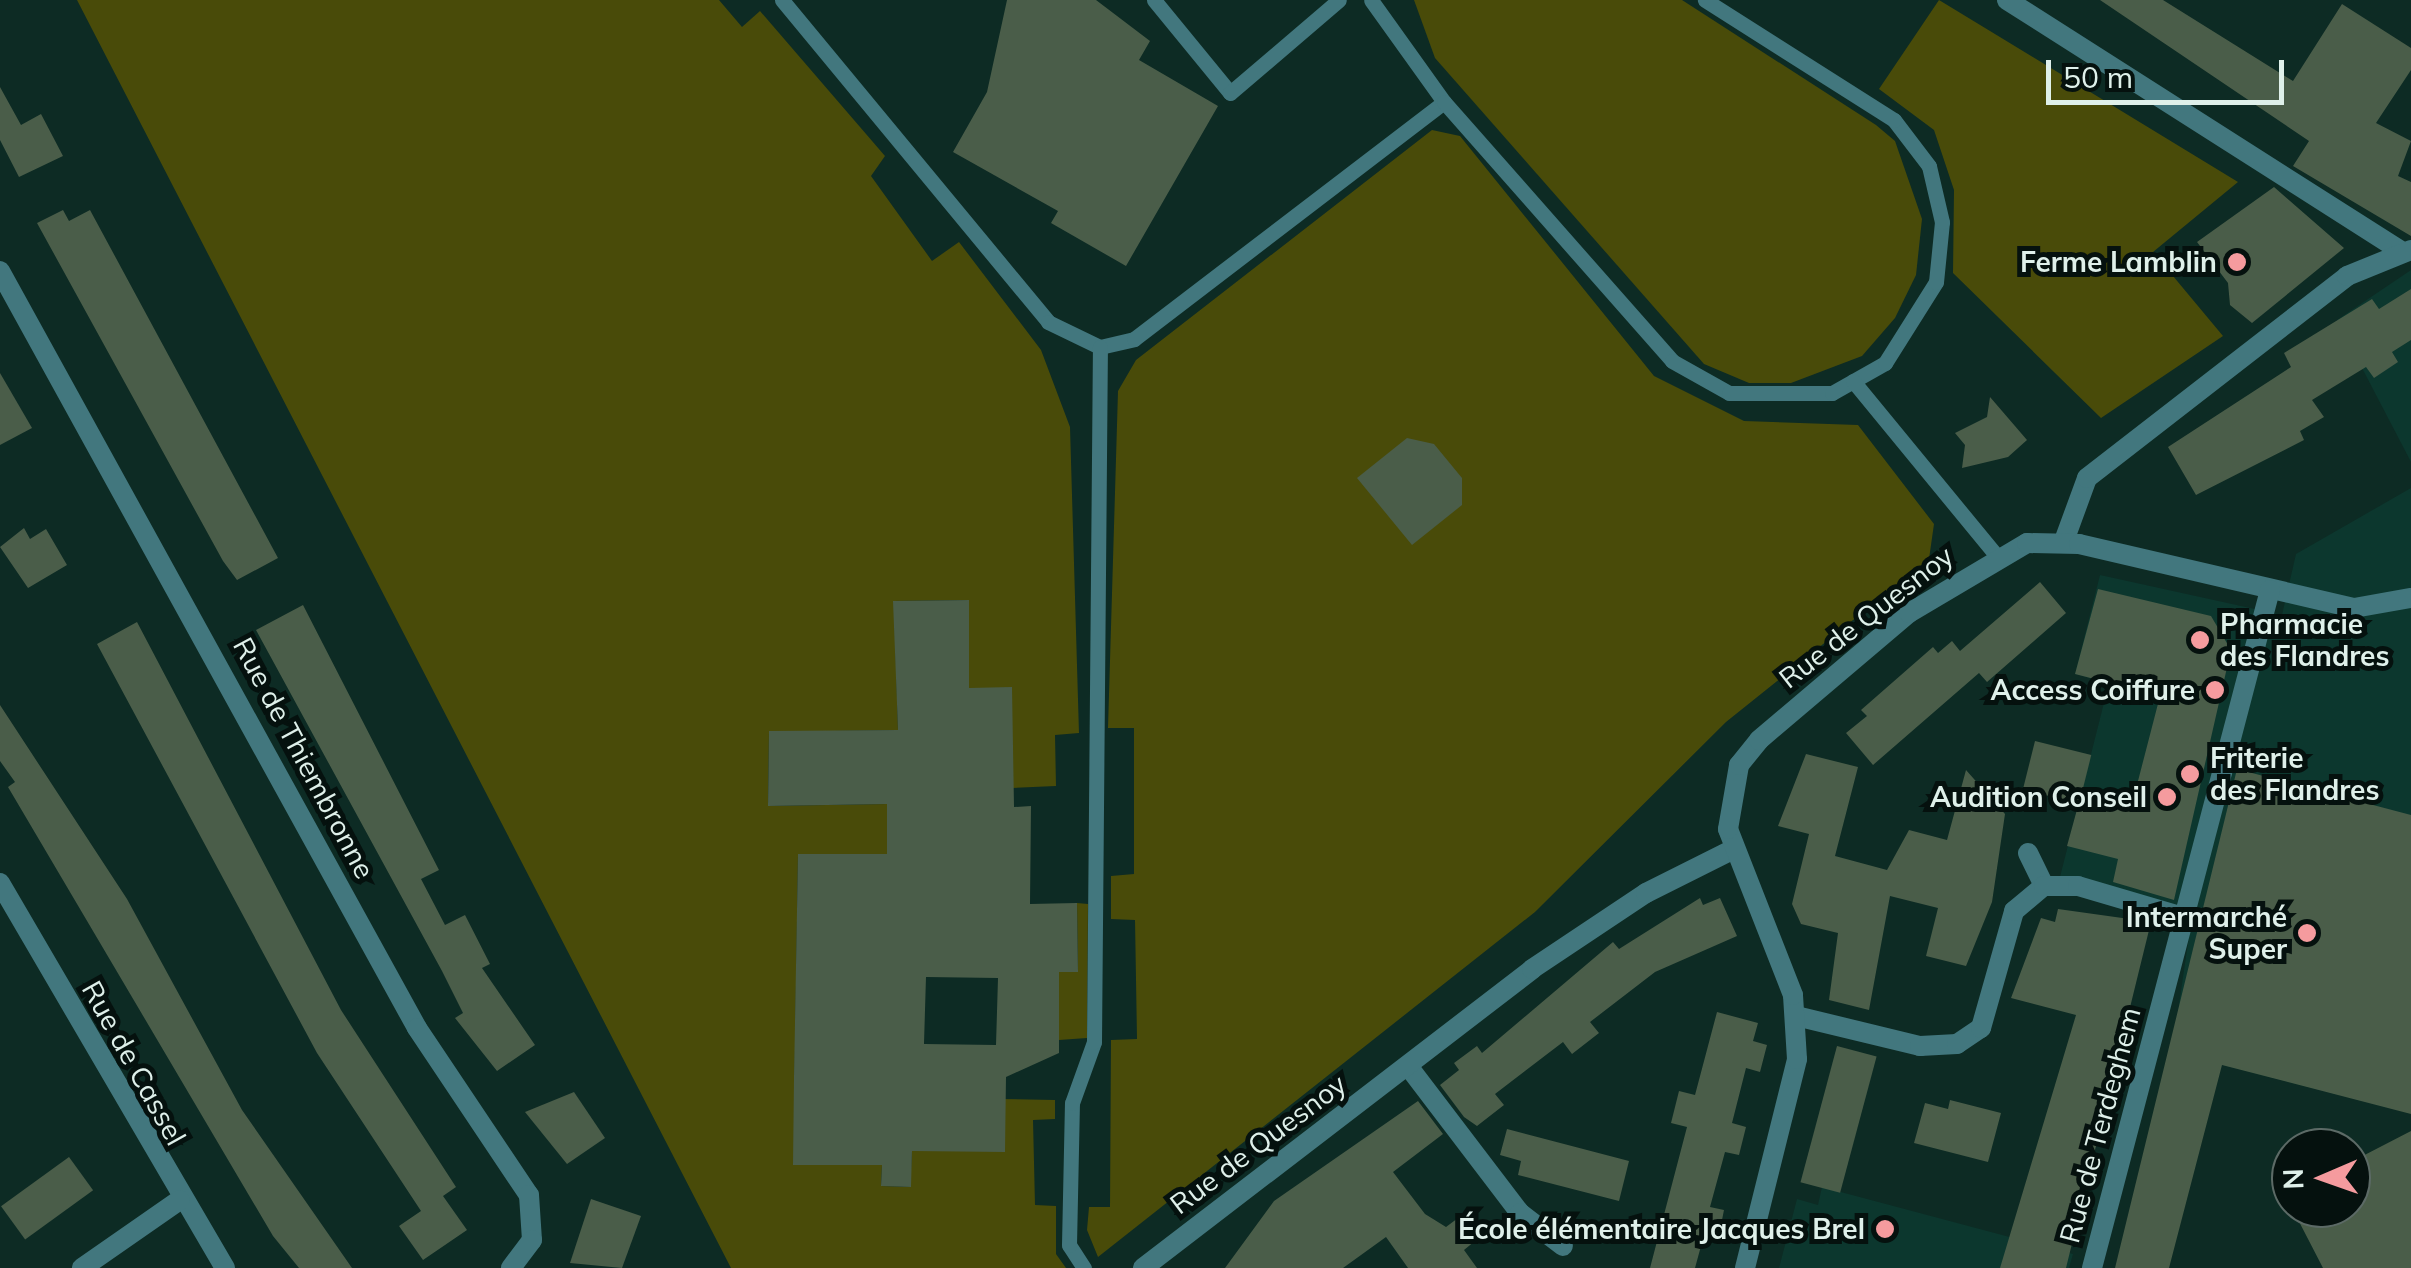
<!DOCTYPE html>
<html>
<head>
<meta charset="utf-8">
<style>
	body { margin:0 }
	#map { position:relative; width:2411px; height:1268px; overflow:hidden; background:#0d2b24; font-family:Mulish,sans-serif }
	div>[style] { position:absolute }
	.built>* { inset:0; background:#0c372e }
	.green>* { inset:0; background:#494b09 }
	.building>* { inset:0; background:#4a5d49; transform-origin:0 0 }
	.lane>* { height:15px; margin:-7.5px; padding:0 7.5px; transform-origin:7.5px; border-radius:7.5px; background:#42777e }
	.street>* { height:20px; margin:-10px; padding:0 10px; transform-origin:10px; border-radius:10px; background:#42777e }
	.dots>* { width:28px; height:28px; translate:-50% -50%; box-sizing:border-box; border:5px solid #05110e; border-radius:50% }
	span { translate:-50% -50%; white-space:nowrap; text-align:center; line-height:1.15; -webkit-text-stroke:10px #05110e; paint-order:stroke }
	.poi-label { font-size:28px; color:#dff0ea; font-weight:700 }
	.right { translate:-100% -50%; text-align:right }
	.left { translate:0 -50%; text-align:left }
	.street-label { font-size:28px; color:#dff0ea }
	.north { position:absolute; left:2271px; top:1128px; width:100px; height:100px; box-sizing:border-box; background:#05110e; border:2px solid #5c6a66; border-radius:50%; rotate:268deg; font-size:28px; font-weight:700; line-height:40px; text-align:center; color:#dff0ea }
	.north::after { content:''; display:block; margin:auto; width:35px; height:45px; background:#f59b9e; clip-path:polygon(50% 0,100% 100%,50% 72%,0 100%) }
	.scale { position:absolute; left:2046px; top:60px; width:238px; height:45px; box-sizing:border-box; border:5px solid #dff0ea; border-top:0; padding-left:12px; font-size:30px; line-height:35px; white-space:nowrap; color:#dff0ea; -webkit-text-stroke:8px #05110e; paint-order:stroke }
</style>
</head>
<body>
<div id="map">
	<div class="built">
		<i style="clip-path:polygon(2411px 270px,2411px 462px,2337px 320px)"></i>
		<i style="clip-path:polygon(2411px 488px,2411px 1097px,2390px 1108px,2172px 1052px,2192px 916px,2060px 877px,2109px 683px,2075px 674px,2100px 575px,2282px 615px,2296px 554px)"></i>
		<i style="clip-path:polygon(1822px 1187px,2073px 1254px,2069px 1268px,1779px 1268px,1797px 1199px,1818px 1205px)"></i>
	</div>
	<div class="green">
		<i style="clip-path:polygon(77px 0,719px 0,742px 27px,760px 11px,885px 156px,871px 176px,932px 261px,959px 242px,1041px 350px,1070px 427px,1079px 733px,1055px 735px,1056px 786px,1012px 788px,1011px 688px,958px 688px,969px 667px,968px 600px,894px 601px,898px 730px,769px 732px,768px 806px,887px 804px,887px 854px,798px 855px,794px 1115px,882px 1165px,881px 1186px,910px 1187px,912px 1151px,1005px 1151px,998px 1099px,1055px 1100px,1055px 1119px,1033px 1120px,1035px 1205px,1056px 1206px,1056px 1254px,1066px 1268px,731px 1268px)"></i>
		<i style="clip-path:polygon(1414px 0,1682px 0,1876px 125px,1895px 141px,1922px 219px,1916px 275px,1895px 318px,1862px 356px,1791px 383px,1749px 383px,1704px 364px,1435px 58px)"></i>
		<i style="clip-path:polygon(1939px 0,2238px 182px,2153px 252px,2223px 336px,2101px 418px,1953px 273px,1954px 190px,1934px 130px,1879px 89px)"></i>
		<i style="clip-path:polygon(1432px 130px,1460px 136px,1654px 376px,1744px 421px,1858px 425px,1934px 524px,1929px 559px,1726px 722px,1535px 912px,1098px 1257px,1087px 1230px,1089px 1207px,1110px 1207px,1111px 1040px,1137px 1039px,1135px 920px,1111px 919px,1111px 876px,1134px 874px,1134px 728px,1108px 728px,1118px 391px,1136px 360px)"></i>
		<i style="clip-path:polygon(1077px 903px,1088px 904px,1087px 1038px,1059px 1040px,1059px 972px,1078px 971px)"></i>
	</div>
	<div class="building">
		<i style="clip-path:polygon(1007px 0,1096px 0,1150px 41px,1139px 60px,1218px 106px,1126px 266px,1051px 223px,1058px 211px,953px 152px,987px 92px)"></i>
		<i style="clip-path:polygon(2100px 0,2163px 0,2293px 81px,2342px 4px,2411px 48px,2411px 70px,2376px 123px,2411px 141px,2398px 176px,2411px 182px,2411px 236px,2293px 166px,2309px 141px)"></i>
		<i style="clip-path:polygon(0 87px,21px 125px,41px 114px,63px 156px,19px 177px,0 140px)"></i>
		<i style="clip-path:polygon(2274px 187px,2344px 248px,2252px 323px,2230px 305px,2228px 283px,2197px 242px)"></i>
		<i style="clip-path:polygon(63px 210px,69px 221px,90px 210px,278px 558px,237px 580px,223px 561px,37px 223px)"></i>
		<i style="clip-path:polygon(2411px 289px,2411px 340px,2392px 352px,2398px 362px,2374px 378px,2366px 367px,2312px 400px,2324px 417px,2300px 431px,2304px 440px,2196px 495px,2168px 447px,2291px 367px,2284px 353px,2372px 299px,2379px 309px)"></i>
		<i style="clip-path:polygon(0 373px,32px 428px,0 445px)"></i>
		<i style="clip-path:polygon(1990px 397px,2027px 440px,2008px 457px,1962px 468px,1965px 445px,1955px 433px,1987px 417px)"></i>
		<i style="clip-path:polygon(1407px 438px,1434px 444px,1462px 478px,1462px 505px,1412px 545px,1357px 478px)"></i>
		<i style="clip-path:polygon(24px 528px,30px 539px,46px 529px,67px 565px,28px 588px,0 547px)"></i>
		<i style="clip-path:polygon(2040px 582px,2066px 613px,1987px 682px,1979px 673px,1873px 765px,1846px 733px,1867px 716px,1861px 710px,1933px 647px,1938px 653px,1952px 641px,1960px 651px)"></i>
		<i style="clip-path:polygon(2098px 589px,2211px 616px,2231px 650px,2174px 900px,2113px 882px,2118px 859px,2067px 846px,2081px 795px,2131px 808px,2160px 696px,2075px 674px)"></i>
		<i style="clip-path:polygon(evenodd,969px 600px,969px 688px,1012px 687px,1014px 807px,1031px 806px,1030px 904px,1077px 903px,1078px 972px,1059px 972px,1059px 1053px,1006px 1077px,1005px 1152px,912px 1151px,911px 1187px,881px 1186px,882px 1165px,793px 1165px,794px 1077px,798px 854px,887px 854px,887px 804px,768px 806px,769px 731px,898px 730px,893px 601px,969px 600px,926px 977px,998px 978px,996px 1045px,924px 1044px,926px 977px)"></i>
		<i style="clip-path:polygon(303px 605px,439px 870px,421px 879px,445px 925px,465px 915px,490px 964px,482px 968px,535px 1045px,497px 1071px,455px 1018px,463px 1013px,442px 971px,256px 630px)"></i>
		<i style="clip-path:polygon(137px 622px,341px 1010px,456px 1187px,443px 1196px,467px 1230px,423px 1260px,399px 1226px,421px 1211px,317px 1053px,97px 644px)"></i>
		<i style="clip-path:polygon(0 705px,127px 899px,242px 1110px,352px 1268px,299px 1268px,273px 1236px,8px 787px,15px 782px,0 761px)"></i>
		<i style="left:2035px;top:741px;width:58px;height:50px;rotate:14deg"></i>
		<i style="clip-path:polygon(1806px 754px,1858px 767px,1835px 856px,1887px 870px,1909px 830px,1947px 840px,1966px 770px,2005px 814px,1992px 902px,1966px 966px,1926px 956px,1938px 908px,1890px 896px,1869px 1010px,1829px 1000px,1838px 933px,1801px 924px,1792px 904px,1809px 834px,1778px 826px)"></i>
		<i style="clip-path:polygon(2237px 769px,2411px 815px,2411px 1114px,2222px 1065px,2169px 1268px,2115px 1268px)"></i>
		<i style="clip-path:polygon(1700px 898px,1703px 905px,1720px 898px,1737px 936px,1655px 972px,1590px 1022px,1599px 1033px,1572px 1054px,1563px 1042px,1495px 1094px,1504px 1105px,1477px 1126px,1464px 1117px,1440px 1085px,1459px 1070px,1454px 1063px,1477px 1046px,1482px 1053px,1613px 942px,1619px 949px)"></i>
		<i style="clip-path:polygon(2058px 909px,2151px 922px,2066px 1268px,2000px 1268px,2076px 1015px,2011px 998px,2041px 918px,2055px 922px)"></i>
		<i style="clip-path:polygon(1717px 1012px,1758px 1023px,1753px 1041px,1767px 1045px,1760px 1072px,1746px 1068px,1732px 1123px,1746px 1127px,1739px 1155px,1725px 1152px,1710px 1207px,1724px 1210px,1721px 1225px,1717px 1238px,1704px 1235px,1695px 1268px,1650px 1268px,1687px 1127px,1671px 1123px,1679px 1091px,1695px 1095px)"></i>
		<i style="left:1837px;top:1046px;width:41px;height:141px;rotate:15deg"></i>
		<i style="clip-path:polygon(574px 1092px,605px 1138px,567px 1164px,525px 1112px)"></i>
		<i style="clip-path:polygon(1950px 1100px,2001px 1113px,1988px 1162px,1914px 1143px,1925px 1103px,1948px 1109px)"></i>
		<i style="clip-path:polygon(1418px 1101px,1443px 1134px,1393px 1172px,1425px 1214px,1446px 1227px,1458px 1218px,1475px 1241px,1464px 1250px,1477px 1268px,1408px 1268px,1386px 1237px,1343px 1268px,1225px 1268px,1274px 1201px)"></i>
		<i style="clip-path:polygon(1507px 1129px,1629px 1161px,1619px 1201px,1518px 1175px,1521px 1161px,1500px 1155px)"></i>
		<i style="clip-path:polygon(2411px 1131px,2411px 1268px,2323px 1268px,2292px 1208px,2351px 1208px,2351px 1162px)"></i>
		<i style="left:69px;top:1157px;width:41px;height:84px;rotate:54deg"></i>
		<i style="clip-path:polygon(591px 1199px,641px 1216px,622px 1268px,570px 1263px)"></i>
	</div>
	<div class="lane">
		<i style="left:782px;top:0;width:418px;rotate:50.4deg"></i>
		<i style="left:1048px;top:322px;width:58px;rotate:25.7deg"></i>
		<i style="left:1100px;top:347px;width:35px;rotate:-13deg"></i>
		<i style="left:1134px;top:339px;width:390px;rotate:-37.4deg"></i>
		<i style="left:1444px;top:102px;width:125px;rotate:-125.6deg"></i>
		<i style="left:1154px;top:0;width:120px;rotate:50.7deg"></i>
		<i style="left:1230px;top:93px;width:143px;rotate:-40.5deg"></i>
		<i style="left:1444px;top:102px;width:345px;rotate:48.6deg"></i>
		<i style="left:1672px;top:361px;width:65px;rotate:29.3deg"></i>
		<i style="left:1729px;top:393px;width:103px"></i>
		<i style="left:1832px;top:393px;width:61px;rotate:-29.5deg"></i>
		<i style="left:1885px;top:363px;width:96px;rotate:-57.8deg"></i>
		<i style="left:1936px;top:282px;width:60px;rotate:-84.3deg"></i>
		<i style="left:1942px;top:222px;width:57px;rotate:-103.1deg"></i>
		<i style="left:1929px;top:166px;width:58px;rotate:-127.3deg"></i>
		<i style="left:1894px;top:120px;width:224px;rotate:-147.6deg"></i>
		<i style="left:1853px;top:381px;width:224px;rotate:50.6deg"></i>
		<i style="left:1084px;top:1268px;width:27px;rotate:-123deg"></i>
		<i style="left:1069px;top:1245px;width:142px;rotate:-88.8deg"></i>
		<i style="left:1072px;top:1103px;width:65px;rotate:-70.2deg"></i>
		<i style="left:1094px;top:1042px;width:695px;rotate:-89.51deg"></i>
	</div>
	<div class="street">
		<i style="left:2007px;top:0;width:469px;rotate:32.5deg"></i>
		<i style="left:0;top:271px;width:864px;rotate:61.15deg"></i>
		<i style="left:417px;top:1028px;width:201px;rotate:56.2deg"></i>
		<i style="left:529px;top:1195px;width:45px;rotate:86.2deg"></i>
		<i style="left:532px;top:1240px;width:35px;rotate:127deg"></i>
		<i style="left:2064px;top:541px;width:67px;rotate:-69.9deg"></i>
		<i style="left:2087px;top:478px;width:329px;rotate:-37.8deg"></i>
		<i style="left:2347px;top:276px;width:69px;rotate:-22.1deg"></i>
		<i style="left:2028px;top:853px;width:37px;rotate:64deg"></i>
		<i style="left:0;top:883px;width:446px;rotate:59.7deg"></i>
		<i style="left:1796px;top:1016px;width:128px;rotate:13.6deg"></i>
		<i style="left:1920px;top:1046px;width:37px;rotate:-3deg"></i>
		<i style="left:1957px;top:1044px;width:29px;rotate:-34deg"></i>
		<i style="left:1981px;top:1028px;width:122px;rotate:-74.2deg"></i>
		<i style="left:2014px;top:911px;width:39px;rotate:-40deg"></i>
		<i style="left:2044px;top:886px;width:34px"></i>
		<i style="left:2078px;top:886px;width:109px;rotate:16.4deg"></i>
		<i style="left:1408px;top:1066px;width:185px;rotate:52.7deg"></i>
		<i style="left:1520px;top:1213px;width:54px;rotate:37.5deg"></i>
		<i style="left:82px;top:1268px;width:119px;rotate:-34.8deg"></i>
		<i style="left:1143px;top:1268px;width:491px;rotate:-37.5deg"></i>
		<i style="left:1532px;top:969px;width:137px;rotate:-33.7deg"></i>
		<i style="left:1646px;top:893px;width:96px;rotate:-26.6deg"></i>
		<i style="left:1745px;top:1268px;width:215px;rotate:-76deg"></i>
		<i style="left:1797px;top:1059px;width:64px;rotate:-93.6deg"></i>
		<i style="left:1793px;top:995px;width:178px;rotate:-111.4deg"></i>
		<i style="left:1728px;top:829px;width:65px;rotate:-80.2deg"></i>
		<i style="left:1739px;top:765px;width:32px;rotate:-51deg"></i>
		<i style="left:1759px;top:740px;width:197px;rotate:-40.3deg"></i>
		<i style="left:1909px;top:613px;width:137px;rotate:-30.7deg"></i>
		<i style="left:2027px;top:543px;width:52px;rotate:1.1deg"></i>
		<i style="left:2079px;top:544px;width:282px;rotate:13.1deg"></i>
		<i style="left:2354px;top:608px;width:58px;rotate:-10deg"></i>
		<i style="left:2092px;top:1268px;width:701px;rotate:-75.29deg"></i>
	</div>
	<div class="dots">
		<i style="left:2237px;top:262px;background:#f59b9e"></i>
		<i style="left:2200px;top:640px;background:#f59b9e"></i>
		<i style="left:2215px;top:690px;background:#f59b9e"></i>
		<i style="left:2190px;top:774px;background:#f59b9e"></i>
		<i style="left:2167px;top:797px;background:#f59b9e"></i>
		<i style="left:2307px;top:933px;background:#f59b9e"></i>
		<i style="left:1885px;top:1229px;background:#f59b9e"></i>
	</div>
	<div class="poi-label">
		<span class="right" style="left:2217px;top:262px">Ferme Lamblin</span>
		<span class="left" style="left:2220px;top:640px">Pharmacie<br>des Flandres</span>
		<span class="right" style="left:2195px;top:690px">Access Coiffure</span>
		<span class="left" style="left:2210px;top:774px">Friterie<br>des Flandres</span>
		<span class="right" style="left:2147px;top:797px">Audition Conseil</span>
		<span class="right" style="left:2287px;top:933px">Intermarché<br>Super</span>
		<span class="right" style="left:1865px;top:1229px">École élémentaire Jacques Brel</span>
	</div>
	<div class="street-label">
		<span style="left:1866px;top:617px;rotate:-38deg">Rue de Quesnoy</span>
		<span style="left:304px;top:758px;rotate:62deg">Rue de Thiembronne</span>
		<span style="left:134px;top:1063px;rotate:61deg">Rue de Cassel</span>
		<span style="left:2100px;top:1125px;rotate:-75deg">Rue de Terdeghem</span>
		<span style="left:1258px;top:1144px;rotate:-37deg">Rue de Quesnoy</span>
	</div>
	<div class="north">N</div>
	<div class="scale">50 m</div>
</div>
</body>
</html>
